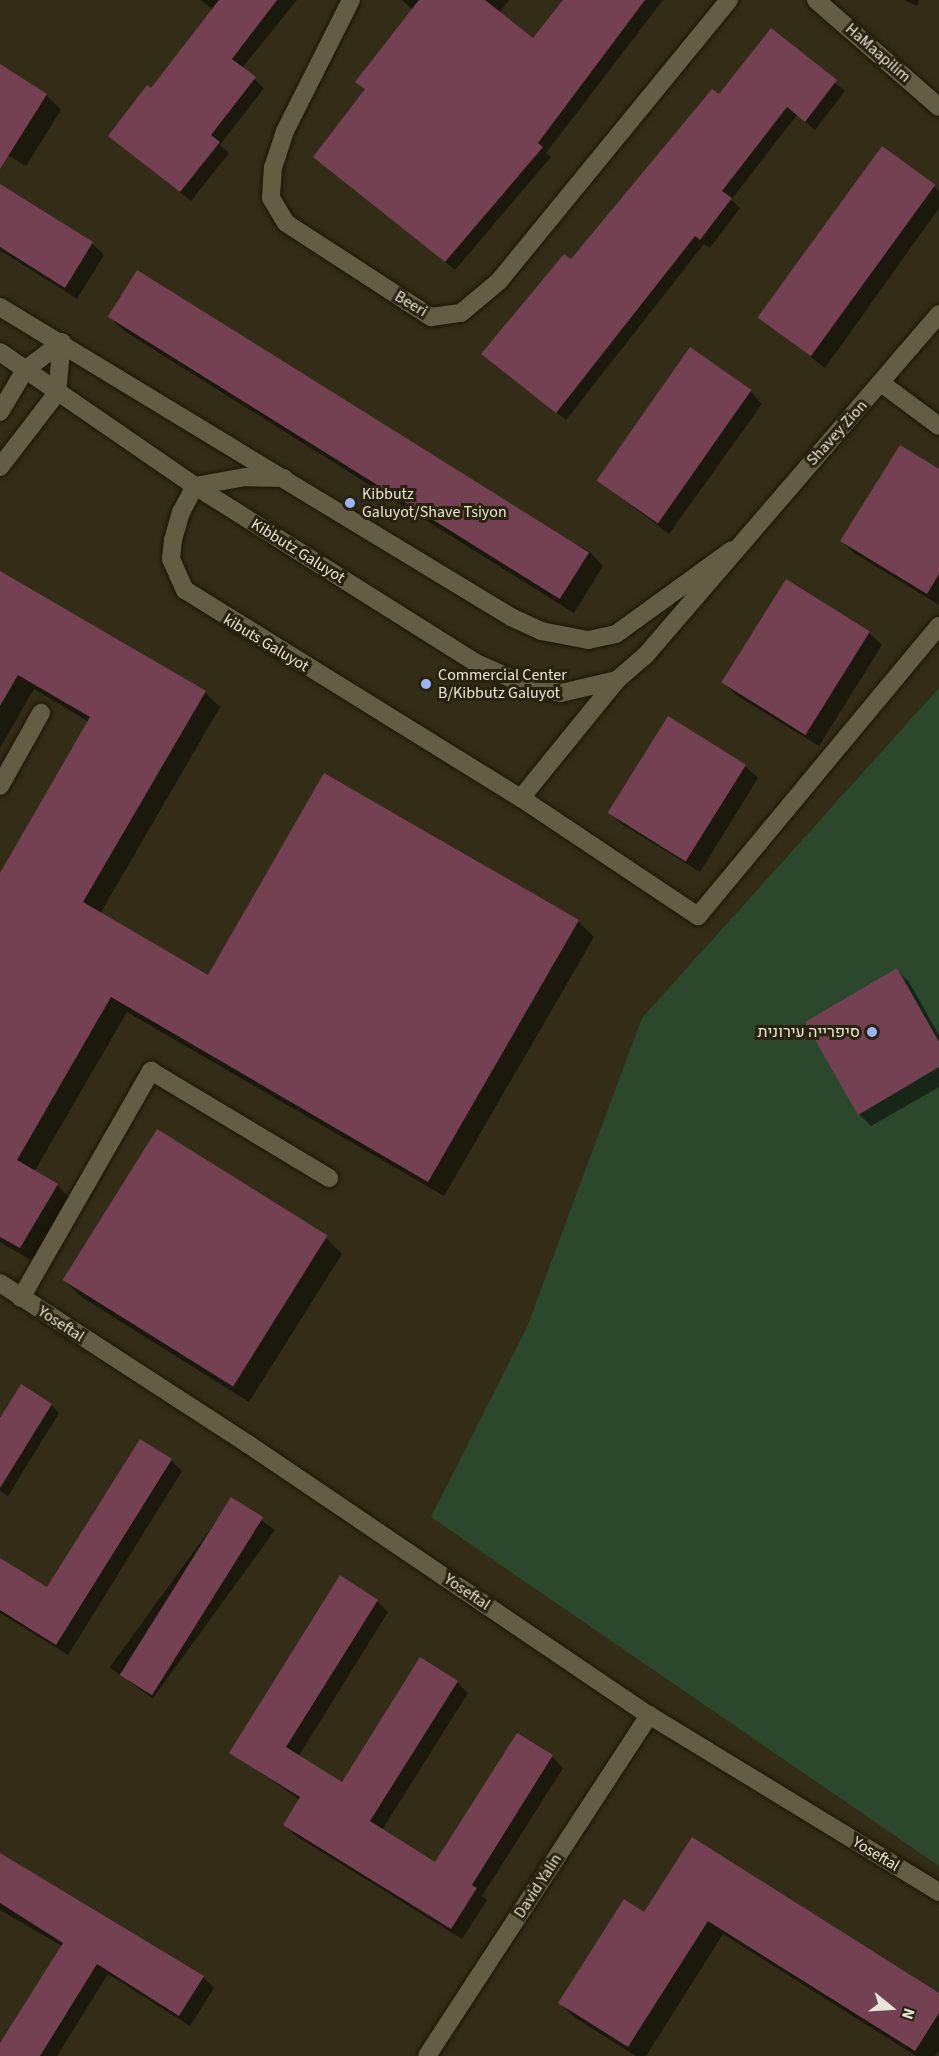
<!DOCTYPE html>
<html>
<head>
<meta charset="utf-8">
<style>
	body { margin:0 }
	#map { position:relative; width:939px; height:2056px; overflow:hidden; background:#332d17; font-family:"Source Sans 3",Heebo,sans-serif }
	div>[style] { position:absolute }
	.green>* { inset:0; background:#2b482c }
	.shadow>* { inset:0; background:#0007; transform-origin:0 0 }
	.building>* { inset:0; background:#734152; transform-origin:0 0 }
	.roads { filter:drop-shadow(0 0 2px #1b1502) drop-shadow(0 0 2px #1b1502) }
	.minor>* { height:18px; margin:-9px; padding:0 9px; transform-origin:9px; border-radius:9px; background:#645d46 }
	.dots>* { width:16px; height:16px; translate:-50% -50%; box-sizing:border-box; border:3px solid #29230d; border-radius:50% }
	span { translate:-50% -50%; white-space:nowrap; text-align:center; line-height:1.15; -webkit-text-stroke:6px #29230d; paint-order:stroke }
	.street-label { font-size:16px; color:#e8e4d6 }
	.poi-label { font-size:16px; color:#e8e4d6 }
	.left { translate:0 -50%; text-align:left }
	.right { translate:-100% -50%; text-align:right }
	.north { position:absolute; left:861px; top:1978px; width:60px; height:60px; -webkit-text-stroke:4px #29230d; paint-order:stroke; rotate:108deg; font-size:16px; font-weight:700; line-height:24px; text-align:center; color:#e8e4d6 }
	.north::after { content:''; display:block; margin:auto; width:21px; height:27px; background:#e8e4d6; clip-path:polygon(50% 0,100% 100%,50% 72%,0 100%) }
</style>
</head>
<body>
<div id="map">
	<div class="green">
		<i style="clip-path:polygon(939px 688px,939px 1866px,431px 1517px,527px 1327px,642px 1018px)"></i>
	</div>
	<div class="shadow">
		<i style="clip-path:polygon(201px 0,297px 0,242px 68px,264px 88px,220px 145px,229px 153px,191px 201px,110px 136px,151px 90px,213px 10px)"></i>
		<i style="clip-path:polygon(402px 0,509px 0,499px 13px,533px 40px,565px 0,663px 0,546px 153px,551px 157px,455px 270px,315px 156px,366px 90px,357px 81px,413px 10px)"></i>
		<i style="clip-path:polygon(904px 0,919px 0,917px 6px)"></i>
		<i style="clip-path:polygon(771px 30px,845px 91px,815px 130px,797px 115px,731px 200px,740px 208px,710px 248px,704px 244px,566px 420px,492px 363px,571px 262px,719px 97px)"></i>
		<i style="clip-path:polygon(0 66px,46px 95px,61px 110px,26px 166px,0 150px)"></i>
		<i style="clip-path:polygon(0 185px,92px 243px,104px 255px,77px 299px,0 250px)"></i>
		<i style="clip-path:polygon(934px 186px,939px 191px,939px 208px,825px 368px,761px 318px)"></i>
		<i style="clip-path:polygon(110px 317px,589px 551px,603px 566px,574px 613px,124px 331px)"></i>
		<i style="clip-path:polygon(750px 391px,762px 404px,669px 534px,597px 480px)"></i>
		<i style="clip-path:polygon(939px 471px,939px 605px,854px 553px,842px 541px)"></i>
		<i style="clip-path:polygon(0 581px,205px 692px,220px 707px,100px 914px,208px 977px,578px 921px,594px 937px,444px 1196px,127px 1012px,34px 1172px,57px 1185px,72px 1201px,36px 1263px,0 1242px,0 876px,89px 722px,34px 689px,0 748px)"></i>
		<i style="clip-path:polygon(869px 633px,882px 645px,819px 746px,736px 695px,724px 682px)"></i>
		<i style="clip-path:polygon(669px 718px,745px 766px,758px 778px,700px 872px,623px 825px,610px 813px)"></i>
		<i style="clip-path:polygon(897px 970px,909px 982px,939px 1035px,939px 1087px,871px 1126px,859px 1114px)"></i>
		<i style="clip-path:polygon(158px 1131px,326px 1238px,342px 1254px,249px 1402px,80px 1296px,64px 1280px)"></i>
		<i style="clip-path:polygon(51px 1405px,59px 1413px,8px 1496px,0 1491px,0 1421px)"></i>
		<i style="clip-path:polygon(171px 1460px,182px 1471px,68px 1655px,0 1613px,0 1560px,48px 1589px)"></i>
		<i style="left:232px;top:1499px;width:53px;height:208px;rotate:36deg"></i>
		<i style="clip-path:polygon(377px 1601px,388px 1612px,298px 1757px,342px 1784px,457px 1682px,468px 1693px,382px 1830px,436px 1864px,552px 1757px,563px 1768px,482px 1896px,487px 1900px,462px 1939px,296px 1836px,285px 1825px,300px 1800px,231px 1752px)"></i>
		<i style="clip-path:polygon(692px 1839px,939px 1994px,939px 2050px,935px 2056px,916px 2056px,723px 1934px,646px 2056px,636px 2056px,574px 2017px,560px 2003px,645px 1914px)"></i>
		<i style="clip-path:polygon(0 1854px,203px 1977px,214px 1988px,190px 2026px,108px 1974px,57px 2056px,0 2056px,0 2046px,62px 1946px,0 1910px)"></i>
	</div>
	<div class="building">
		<i style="clip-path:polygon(219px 0,277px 0,232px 59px,256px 77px,211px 135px,220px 142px,180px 192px,108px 136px,147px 85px,151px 88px)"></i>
		<i style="clip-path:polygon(419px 0,485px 0,533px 38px,563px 0,645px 0,538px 143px,543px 147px,445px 262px,313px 157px,365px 89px,355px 82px)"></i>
		<i style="clip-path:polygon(771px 28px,837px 80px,805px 122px,787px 107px,722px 191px,732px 198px,700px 240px,695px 236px,556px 413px,481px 354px,564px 254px,571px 259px,712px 89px,719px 94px)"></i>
		<i style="clip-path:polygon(0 64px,47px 94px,0 169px)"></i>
		<i style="left:882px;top:146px;width:66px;height:212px;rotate:36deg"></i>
		<i style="clip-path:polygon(0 184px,93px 242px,65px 288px,0 247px)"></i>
		<i style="left:137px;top:270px;width:533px;height:55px;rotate:32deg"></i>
		<i style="left:690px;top:347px;width:75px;height:163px;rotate:35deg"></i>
		<i style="clip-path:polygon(900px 445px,939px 469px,939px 574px,927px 594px,840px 541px)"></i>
		<i style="clip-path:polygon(0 571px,206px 691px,83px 902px,208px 975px,324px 773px,579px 920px,428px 1182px,111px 997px,17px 1160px,58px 1184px,20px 1248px,0 1237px,0 873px,90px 717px,18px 675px,0 706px)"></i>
		<i style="left:786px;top:579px;width:99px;height:122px;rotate:32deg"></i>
		<i style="left:668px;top:716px;width:92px;height:114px;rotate:32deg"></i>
		<i style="clip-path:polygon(897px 968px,939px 1042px,939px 1067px,858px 1115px,805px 1022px)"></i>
		<i style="left:157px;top:1129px;width:201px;height:178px;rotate:32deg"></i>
		<i style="clip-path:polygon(21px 1384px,52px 1404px,0 1488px,0 1418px)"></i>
		<i style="clip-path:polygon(140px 1439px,172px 1459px,56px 1645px,0 1610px,0 1558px,47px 1587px)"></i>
		<i style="left:231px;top:1497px;width:38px;height:210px;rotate:32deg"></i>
		<i style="clip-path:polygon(340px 1575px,378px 1600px,286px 1747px,342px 1782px,420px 1657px,458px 1681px,370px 1821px,435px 1862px,517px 1733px,553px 1755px,472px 1885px,477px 1888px,451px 1929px,283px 1825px,300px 1797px,229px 1753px)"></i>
		<i style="clip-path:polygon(692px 1837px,939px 1993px,939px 2013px,915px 2051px,708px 1921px,628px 2047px,558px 2003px,624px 1899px,644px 1912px)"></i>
		<i style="clip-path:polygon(0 1853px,204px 1976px,179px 2016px,97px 1964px,40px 2056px,0 2056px,0 2043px,63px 1943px,0 1903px)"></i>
	</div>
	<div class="roads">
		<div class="minor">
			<i style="left:351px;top:0;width:147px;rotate:116.7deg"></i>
			<i style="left:285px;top:131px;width:38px;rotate:108deg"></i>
			<i style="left:273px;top:167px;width:31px;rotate:94deg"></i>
			<i style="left:271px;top:198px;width:29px;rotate:59deg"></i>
			<i style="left:286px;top:223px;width:173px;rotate:33deg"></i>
			<i style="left:431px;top:317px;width:30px;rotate:-8deg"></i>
			<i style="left:461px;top:313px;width:50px;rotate:-40.1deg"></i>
			<i style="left:499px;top:281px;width:363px;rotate:-50.7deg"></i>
			<i style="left:816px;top:0;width:163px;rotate:41deg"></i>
			<i style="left:0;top:307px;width:598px;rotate:31.24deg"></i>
			<i style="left:511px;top:617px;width:33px;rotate:25deg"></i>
			<i style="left:541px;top:631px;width:48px;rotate:10.8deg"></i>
			<i style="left:588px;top:640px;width:29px;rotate:-12deg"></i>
			<i style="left:616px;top:634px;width:143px;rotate:-35.9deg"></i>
			<i style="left:0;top:352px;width:237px;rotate:34.5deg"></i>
			<i style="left:195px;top:486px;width:332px;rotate:32.2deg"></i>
			<i style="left:476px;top:663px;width:62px;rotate:23.7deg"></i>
			<i style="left:533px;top:688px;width:28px;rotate:10deg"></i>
			<i style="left:561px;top:693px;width:57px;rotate:-13.1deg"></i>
			<i style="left:881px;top:383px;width:72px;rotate:36.6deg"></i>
			<i style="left:0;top:412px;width:49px;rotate:-59.2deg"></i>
			<i style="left:25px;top:370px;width:46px;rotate:-37.1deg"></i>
			<i style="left:0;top:467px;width:93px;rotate:-52.4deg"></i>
			<i style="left:57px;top:393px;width:51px;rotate:-84.4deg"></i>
			<i style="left:284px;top:478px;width:39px;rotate:-179deg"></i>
			<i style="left:245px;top:477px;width:51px;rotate:169.8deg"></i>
			<i style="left:195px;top:486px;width:30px;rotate:118deg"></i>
			<i style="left:181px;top:512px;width:29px;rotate:106deg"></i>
			<i style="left:173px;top:540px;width:19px;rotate:96deg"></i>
			<i style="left:171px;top:559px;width:34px;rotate:66deg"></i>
			<i style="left:185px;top:590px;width:395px;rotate:31.8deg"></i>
			<i style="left:521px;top:798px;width:213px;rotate:33.7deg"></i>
			<i style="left:698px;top:916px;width:377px;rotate:-50.3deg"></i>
			<i style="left:0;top:786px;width:84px;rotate:-60.7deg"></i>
			<i style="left:521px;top:798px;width:152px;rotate:-50.9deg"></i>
			<i style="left:617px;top:680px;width:37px;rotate:-41deg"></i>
			<i style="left:645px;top:656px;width:451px;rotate:-49.3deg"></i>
			<i style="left:0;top:1283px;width:296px;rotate:33deg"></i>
			<i style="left:248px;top:1444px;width:484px;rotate:34.1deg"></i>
			<i style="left:649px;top:1715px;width:340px;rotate:31.4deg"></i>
			<i style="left:21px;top:1298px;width:262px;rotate:-60.2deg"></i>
			<i style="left:151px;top:1071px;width:208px;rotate:31deg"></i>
			<i style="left:427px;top:2056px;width:407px;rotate:-56.9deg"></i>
		</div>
	</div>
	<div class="dots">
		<i style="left:350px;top:503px;background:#9bb5fd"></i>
		<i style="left:426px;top:684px;background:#9bb5fd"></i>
		<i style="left:872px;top:1032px;background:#9bb5fd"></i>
	</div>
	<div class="street-label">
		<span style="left:878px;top:53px;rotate:41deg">HaMaapilim</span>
		<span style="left:411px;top:304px;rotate:31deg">Beeri</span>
		<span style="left:837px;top:433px;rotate:-48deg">Shavey Zion</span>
		<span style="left:298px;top:551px;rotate:32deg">Kibbutz Galuyot</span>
		<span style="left:266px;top:643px;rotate:31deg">kibuts Galuyot</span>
		<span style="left:61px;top:1324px;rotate:33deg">Yoseftal</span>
		<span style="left:467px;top:1592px;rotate:34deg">Yoseftal</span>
		<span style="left:876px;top:1854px;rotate:31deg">Yoseftal</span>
		<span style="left:538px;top:1886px;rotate:-57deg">David Yalin</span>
	</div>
	<div class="poi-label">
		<span class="left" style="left:362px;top:503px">Kibbutz<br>Galuyot/Shave Tsiyon</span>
		<span class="left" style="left:438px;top:684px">Commercial Center<br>B/Kibbutz Galuyot</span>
		<span class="right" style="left:860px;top:1032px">סיפרייה עירונית</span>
	</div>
	<div class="north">N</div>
</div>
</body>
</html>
